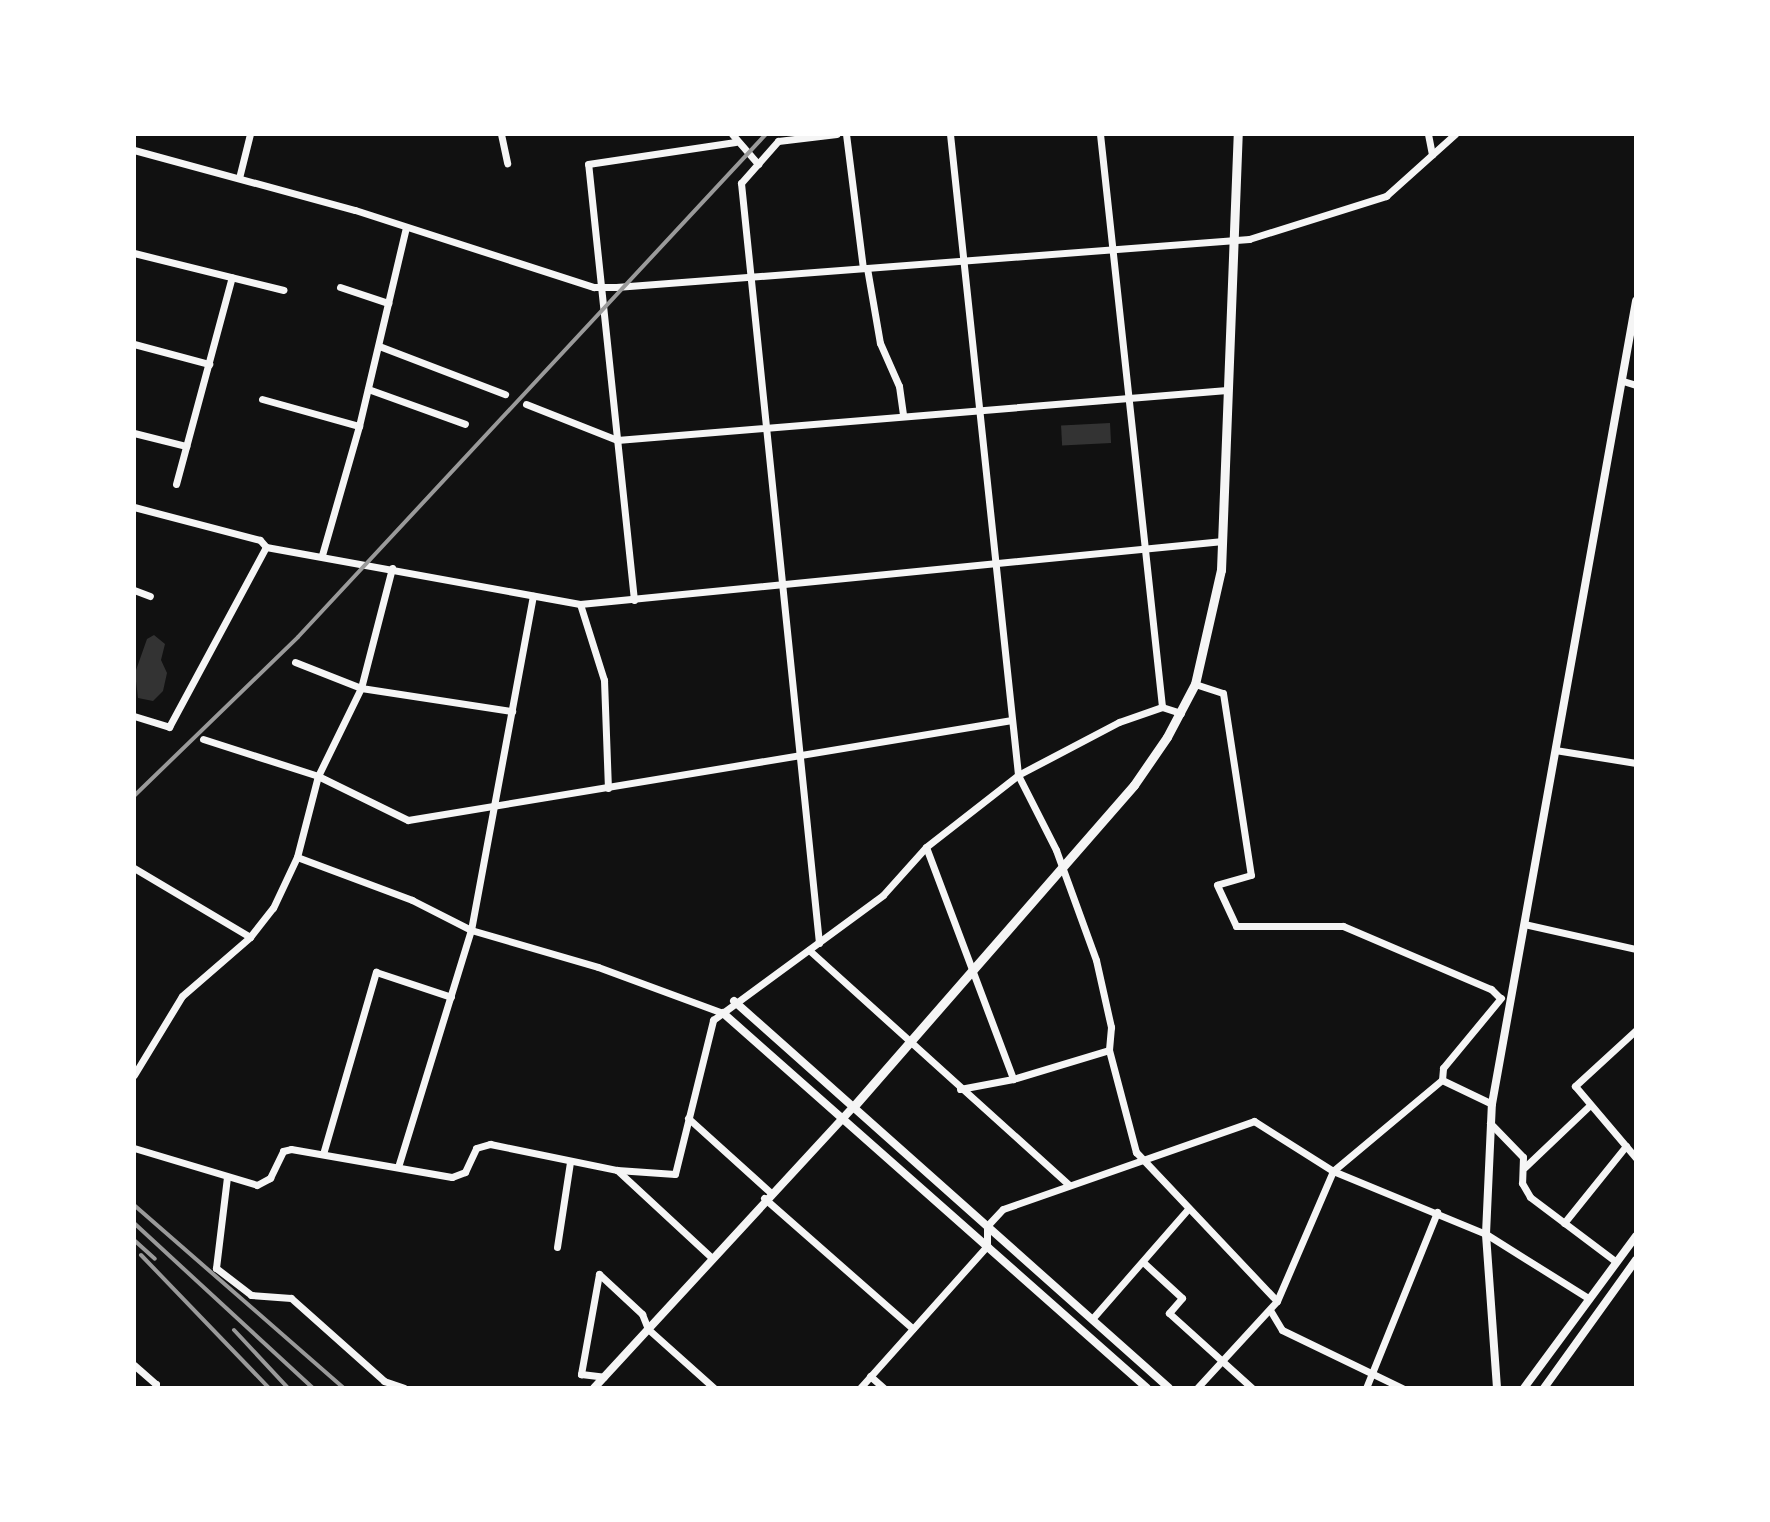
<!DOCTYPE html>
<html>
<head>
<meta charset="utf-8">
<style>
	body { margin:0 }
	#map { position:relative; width:1770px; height:1522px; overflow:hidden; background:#111; font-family:"Libre Baskerville",serif }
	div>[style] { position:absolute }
	.water>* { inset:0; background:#333; transform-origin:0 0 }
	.minor>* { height:7px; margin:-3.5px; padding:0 3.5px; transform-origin:3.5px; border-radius:3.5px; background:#f5f5f5 }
	.tertiary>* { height:8px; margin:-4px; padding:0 4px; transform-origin:4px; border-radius:4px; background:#f5f5f5 }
	.secondary>* { height:9px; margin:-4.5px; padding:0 4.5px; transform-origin:4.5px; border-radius:4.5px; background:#f5f5f5 }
	.rail>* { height:4px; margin:-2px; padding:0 2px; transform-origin:2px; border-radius:2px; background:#9a9a9a }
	span { translate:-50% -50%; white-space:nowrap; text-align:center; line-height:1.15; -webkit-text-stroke:6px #fff; paint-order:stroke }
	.frame { position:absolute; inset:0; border:136px solid #fff; pointer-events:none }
</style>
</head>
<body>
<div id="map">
	<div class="water">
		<i style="left:1110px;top:423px;width:20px;height:49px;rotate:87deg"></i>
		<i style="clip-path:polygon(154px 635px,165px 644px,161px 660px,167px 673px,163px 691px,153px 701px,138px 698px,135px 673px,147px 639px)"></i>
	</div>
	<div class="minor">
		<i style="left:501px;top:134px;width:30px;rotate:78deg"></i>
		<i style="left:732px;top:134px;width:40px;rotate:49deg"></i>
		<i style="left:846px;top:134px;width:135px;rotate:82.8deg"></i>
		<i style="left:950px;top:134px;width:645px;rotate:83.94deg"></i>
		<i style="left:1018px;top:775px;width:84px;rotate:63.1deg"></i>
		<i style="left:1056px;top:850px;width:117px;rotate:70deg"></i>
		<i style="left:1096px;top:960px;width:69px;rotate:77.4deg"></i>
		<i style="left:1111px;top:1027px;width:23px;rotate:95deg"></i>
		<i style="left:1109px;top:1050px;width:106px;rotate:75.2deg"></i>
		<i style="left:1136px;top:1152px;width:205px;rotate:46.6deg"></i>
		<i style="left:1100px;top:134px;width:576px;rotate:83.82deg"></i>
		<i style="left:1428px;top:134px;width:21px;rotate:79deg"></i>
		<i style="left:134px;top:150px;width:229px;rotate:15.2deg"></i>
		<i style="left:355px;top:210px;width:251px;rotate:17.9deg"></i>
		<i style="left:594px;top:287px;width:22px"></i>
		<i style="left:616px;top:287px;width:635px;rotate:-4.34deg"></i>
		<i style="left:1249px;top:239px;width:144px;rotate:-17.4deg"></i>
		<i style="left:1386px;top:196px;width:93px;rotate:-41.9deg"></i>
		<i style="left:239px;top:178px;width:45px;rotate:-76deg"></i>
		<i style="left:134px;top:253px;width:154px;rotate:13.9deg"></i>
		<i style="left:867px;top:268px;width:76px;rotate:80.2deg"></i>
		<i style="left:880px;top:343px;width:47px;rotate:66.2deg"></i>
		<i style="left:899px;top:386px;width:30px;rotate:82deg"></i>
		<i style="left:340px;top:287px;width:51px;rotate:18.4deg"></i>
		<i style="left:134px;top:344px;width:78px;rotate:14.9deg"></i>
		<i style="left:379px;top:346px;width:135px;rotate:20.9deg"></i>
		<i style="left:1623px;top:381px;width:14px;rotate:17deg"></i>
		<i style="left:368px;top:389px;width:103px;rotate:19.8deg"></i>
		<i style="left:262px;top:399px;width:101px;rotate:15.6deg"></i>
		<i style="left:526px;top:404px;width:98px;rotate:21.6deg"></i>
		<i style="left:617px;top:440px;width:612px;rotate:-4.69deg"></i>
		<i style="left:134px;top:433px;width:54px;rotate:14deg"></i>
		<i style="left:176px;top:484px;width:214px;rotate:-74.9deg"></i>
		<i style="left:134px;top:507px;width:130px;rotate:14.7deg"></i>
		<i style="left:260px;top:540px;width:9px;rotate:49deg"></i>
		<i style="left:266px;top:547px;width:319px;rotate:10.3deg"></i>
		<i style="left:580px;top:604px;width:646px;rotate:-5.6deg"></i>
		<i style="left:322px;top:555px;width:134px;rotate:-74deg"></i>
		<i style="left:359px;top:426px;width:204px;rotate:-76.7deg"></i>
		<i style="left:134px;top:590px;width:17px;rotate:21deg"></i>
		<i style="left:634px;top:600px;width:438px;rotate:-96deg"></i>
		<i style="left:588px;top:164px;width:149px;rotate:-8.5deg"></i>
		<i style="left:580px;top:604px;width:80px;rotate:72.5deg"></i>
		<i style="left:604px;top:680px;width:108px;rotate:87.9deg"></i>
		<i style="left:295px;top:662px;width:71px;rotate:21.5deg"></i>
		<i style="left:361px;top:688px;width:153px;rotate:8.7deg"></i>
		<i style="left:1195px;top:684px;width:29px;rotate:18deg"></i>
		<i style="left:1223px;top:693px;width:184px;rotate:81.3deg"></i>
		<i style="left:1251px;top:875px;width:35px;rotate:164deg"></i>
		<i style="left:1217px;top:885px;width:45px;rotate:65.1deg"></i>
		<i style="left:1236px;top:926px;width:107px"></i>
		<i style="left:1343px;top:926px;width:161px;rotate:23.1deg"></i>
		<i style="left:1491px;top:989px;width:11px;rotate:45deg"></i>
		<i style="left:134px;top:716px;width:37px;rotate:17deg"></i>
		<i style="left:169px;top:727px;width:204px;rotate:-61.7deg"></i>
		<i style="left:203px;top:739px;width:121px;rotate:17.8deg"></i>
		<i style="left:318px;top:776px;width:100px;rotate:26.1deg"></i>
		<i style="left:408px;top:820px;width:612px;rotate:-9.4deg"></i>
		<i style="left:1555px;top:750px;width:82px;rotate:9.1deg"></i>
		<i style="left:926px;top:847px;width:248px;rotate:69.4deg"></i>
		<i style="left:297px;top:857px;width:123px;rotate:20.5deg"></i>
		<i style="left:412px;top:900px;width:66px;rotate:27deg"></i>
		<i style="left:471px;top:930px;width:132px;rotate:16.2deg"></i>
		<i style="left:598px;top:967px;width:133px;rotate:20.2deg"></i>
		<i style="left:134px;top:868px;width:135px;rotate:30.7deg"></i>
		<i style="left:1524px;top:924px;width:115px;rotate:12.6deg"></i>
		<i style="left:819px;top:943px;width:764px;rotate:-95.86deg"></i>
		<i style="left:741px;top:183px;width:56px;rotate:-48.6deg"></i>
		<i style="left:778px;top:141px;width:59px;rotate:-6.8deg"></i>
		<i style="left:809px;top:950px;width:350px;rotate:42.1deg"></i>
		<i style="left:1636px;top:1030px;width:83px;rotate:137.4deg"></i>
		<i style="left:1575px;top:1086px;width:94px;rotate:49.7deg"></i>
		<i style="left:134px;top:1075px;width:92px;rotate:-58.7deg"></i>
		<i style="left:182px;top:996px;width:90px;rotate:-40.9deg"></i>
		<i style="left:250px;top:937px;width:37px;rotate:-52deg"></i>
		<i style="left:273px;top:908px;width:56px;rotate:-64.8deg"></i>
		<i style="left:297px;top:857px;width:84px;rotate:-75.5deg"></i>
		<i style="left:318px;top:776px;width:98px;rotate:-64deg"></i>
		<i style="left:361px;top:688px;width:124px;rotate:-75.5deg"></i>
		<i style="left:1442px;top:1080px;width:55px;rotate:25.6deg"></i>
		<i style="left:960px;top:1089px;width:54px;rotate:-10.7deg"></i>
		<i style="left:1013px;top:1079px;width:100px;rotate:-16.8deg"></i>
		<i style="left:688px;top:1118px;width:110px;rotate:42.1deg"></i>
		<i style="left:1490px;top:1123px;width:47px;rotate:45.9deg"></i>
		<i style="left:1523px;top:1157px;width:26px;rotate:92deg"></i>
		<i style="left:1522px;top:1183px;width:16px;rotate:60deg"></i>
		<i style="left:1530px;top:1197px;width:106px;rotate:37deg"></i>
		<i style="left:134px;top:1148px;width:128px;rotate:16.7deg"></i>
		<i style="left:257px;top:1185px;width:15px;rotate:-28deg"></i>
		<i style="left:270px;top:1178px;width:30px;rotate:-64deg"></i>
		<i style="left:283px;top:1151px;width:8px;rotate:-14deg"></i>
		<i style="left:291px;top:1149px;width:163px;rotate:9.9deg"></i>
		<i style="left:452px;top:1177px;width:14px;rotate:-21deg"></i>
		<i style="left:465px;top:1172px;width:26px;rotate:-65deg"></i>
		<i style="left:476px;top:1148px;width:15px;rotate:-16deg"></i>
		<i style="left:490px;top:1144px;width:130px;rotate:11.6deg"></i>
		<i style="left:617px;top:1170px;width:58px;rotate:3.9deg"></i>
		<i style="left:675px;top:1174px;width:159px;rotate:-76.1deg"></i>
		<i style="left:713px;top:1020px;width:211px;rotate:-36.3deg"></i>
		<i style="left:883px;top:895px;width:64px;rotate:-48.1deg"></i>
		<i style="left:926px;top:847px;width:117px;rotate:-38deg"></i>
		<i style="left:1018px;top:775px;width:114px;rotate:-27.7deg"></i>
		<i style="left:1119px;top:722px;width:46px;rotate:-19.2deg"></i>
		<i style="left:1162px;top:707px;width:20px;rotate:18deg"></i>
		<i style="left:323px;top:1154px;width:190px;rotate:-73.8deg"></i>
		<i style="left:376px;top:972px;width:79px;rotate:18.4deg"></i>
		<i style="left:398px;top:1167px;width:248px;rotate:-72.9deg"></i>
		<i style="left:471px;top:930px;width:340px;rotate:-79.5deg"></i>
		<i style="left:1525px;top:1167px;width:88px;rotate:-43.6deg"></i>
		<i style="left:617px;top:1170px;width:128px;rotate:42.8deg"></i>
		<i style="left:227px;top:1177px;width:92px;rotate:96.9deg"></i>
		<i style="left:216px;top:1268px;width:44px;rotate:37.6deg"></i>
		<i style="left:251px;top:1295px;width:40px;rotate:4.3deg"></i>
		<i style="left:291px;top:1298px;width:125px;rotate:41.7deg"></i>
		<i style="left:384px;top:1381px;width:21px;rotate:19deg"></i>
		<i style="left:764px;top:1198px;width:198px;rotate:41.3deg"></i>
		<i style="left:1564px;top:1223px;width:99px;rotate:-51.2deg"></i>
		<i style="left:557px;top:1247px;width:86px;rotate:-81.3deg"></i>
		<i style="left:1143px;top:1262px;width:53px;rotate:42.7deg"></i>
		<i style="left:1182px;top:1298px;width:20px;rotate:131deg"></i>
		<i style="left:1169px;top:1313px;width:112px;rotate:42.1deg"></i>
		<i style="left:599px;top:1274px;width:59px;rotate:42.9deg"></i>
		<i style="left:642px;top:1314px;width:16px;rotate:68deg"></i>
		<i style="left:648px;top:1329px;width:89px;rotate:41.8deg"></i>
		<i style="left:599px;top:1274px;width:102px;rotate:100.2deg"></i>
		<i style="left:581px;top:1374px;width:23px;rotate:7deg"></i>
		<i style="left:1270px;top:1310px;width:23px;rotate:59deg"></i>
		<i style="left:1282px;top:1330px;width:133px;rotate:25.8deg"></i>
		<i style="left:1092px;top:1319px;width:147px;rotate:-48.9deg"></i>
		<i style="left:134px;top:1365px;width:29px;rotate:41deg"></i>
		<i style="left:156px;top:1384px;width:4px;rotate:104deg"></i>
		<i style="left:870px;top:1376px;width:18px;rotate:41deg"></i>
		<i style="left:860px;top:1388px;width:191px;rotate:-48.2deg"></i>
		<i style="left:987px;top:1246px;width:20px;rotate:-90deg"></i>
		<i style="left:987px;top:1226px;width:23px;rotate:-47deg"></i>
		<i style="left:1003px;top:1209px;width:266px;rotate:-19.3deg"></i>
		<i style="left:1254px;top:1121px;width:93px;rotate:32.3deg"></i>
		<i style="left:1333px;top:1171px;width:165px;rotate:22.4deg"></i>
		<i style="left:1486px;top:1234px;width:120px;rotate:32.1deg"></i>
		<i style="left:1197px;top:1388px;width:118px;rotate:-47.4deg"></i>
		<i style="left:1277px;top:1301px;width:142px;rotate:-66.7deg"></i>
		<i style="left:1333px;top:1171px;width:142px;rotate:-39.9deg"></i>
		<i style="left:1442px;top:1080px;width:12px;rotate:-85deg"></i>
		<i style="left:1443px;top:1068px;width:91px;rotate:-50.4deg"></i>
		<i style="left:1366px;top:1388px;width:190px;rotate:-68deg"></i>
	</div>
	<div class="tertiary">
		<i style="left:734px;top:1001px;width:582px;rotate:41.66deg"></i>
		<i style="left:723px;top:1013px;width:566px;rotate:41.49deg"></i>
		<i style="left:594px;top:1388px;width:384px;rotate:-47.3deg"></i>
		<i style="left:1497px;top:1388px;width:154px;rotate:-94.1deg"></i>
		<i style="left:1486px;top:1234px;width:130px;rotate:-87.4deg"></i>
		<i style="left:1492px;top:1104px;width:816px;rotate:-79.83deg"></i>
		<i style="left:1524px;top:1388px;width:189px;rotate:-53.6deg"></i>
		<i style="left:1544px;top:1388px;width:158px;rotate:-54.3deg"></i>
	</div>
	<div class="secondary">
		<i style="left:854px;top:1106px;width:426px;rotate:-48.9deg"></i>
		<i style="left:1134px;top:785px;width:58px;rotate:-55.5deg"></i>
		<i style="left:1167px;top:737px;width:60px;rotate:-62.2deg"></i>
		<i style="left:1195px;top:684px;width:117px;rotate:-77.2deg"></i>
		<i style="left:1221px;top:570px;width:436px;rotate:-87.8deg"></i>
	</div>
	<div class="rail">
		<i style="left:134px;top:796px;width:228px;rotate:-44.1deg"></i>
		<i style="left:298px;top:637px;width:687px;rotate:-47.06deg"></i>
		<i style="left:134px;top:1205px;width:279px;rotate:41.1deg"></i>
		<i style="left:134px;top:1223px;width:243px;rotate:42.7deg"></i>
		<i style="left:134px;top:1240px;width:28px;rotate:42deg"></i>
		<i style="left:141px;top:1255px;width:185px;rotate:46.1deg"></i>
		<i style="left:234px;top:1330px;width:79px;rotate:47deg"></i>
	</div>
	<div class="frame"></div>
</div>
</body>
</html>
